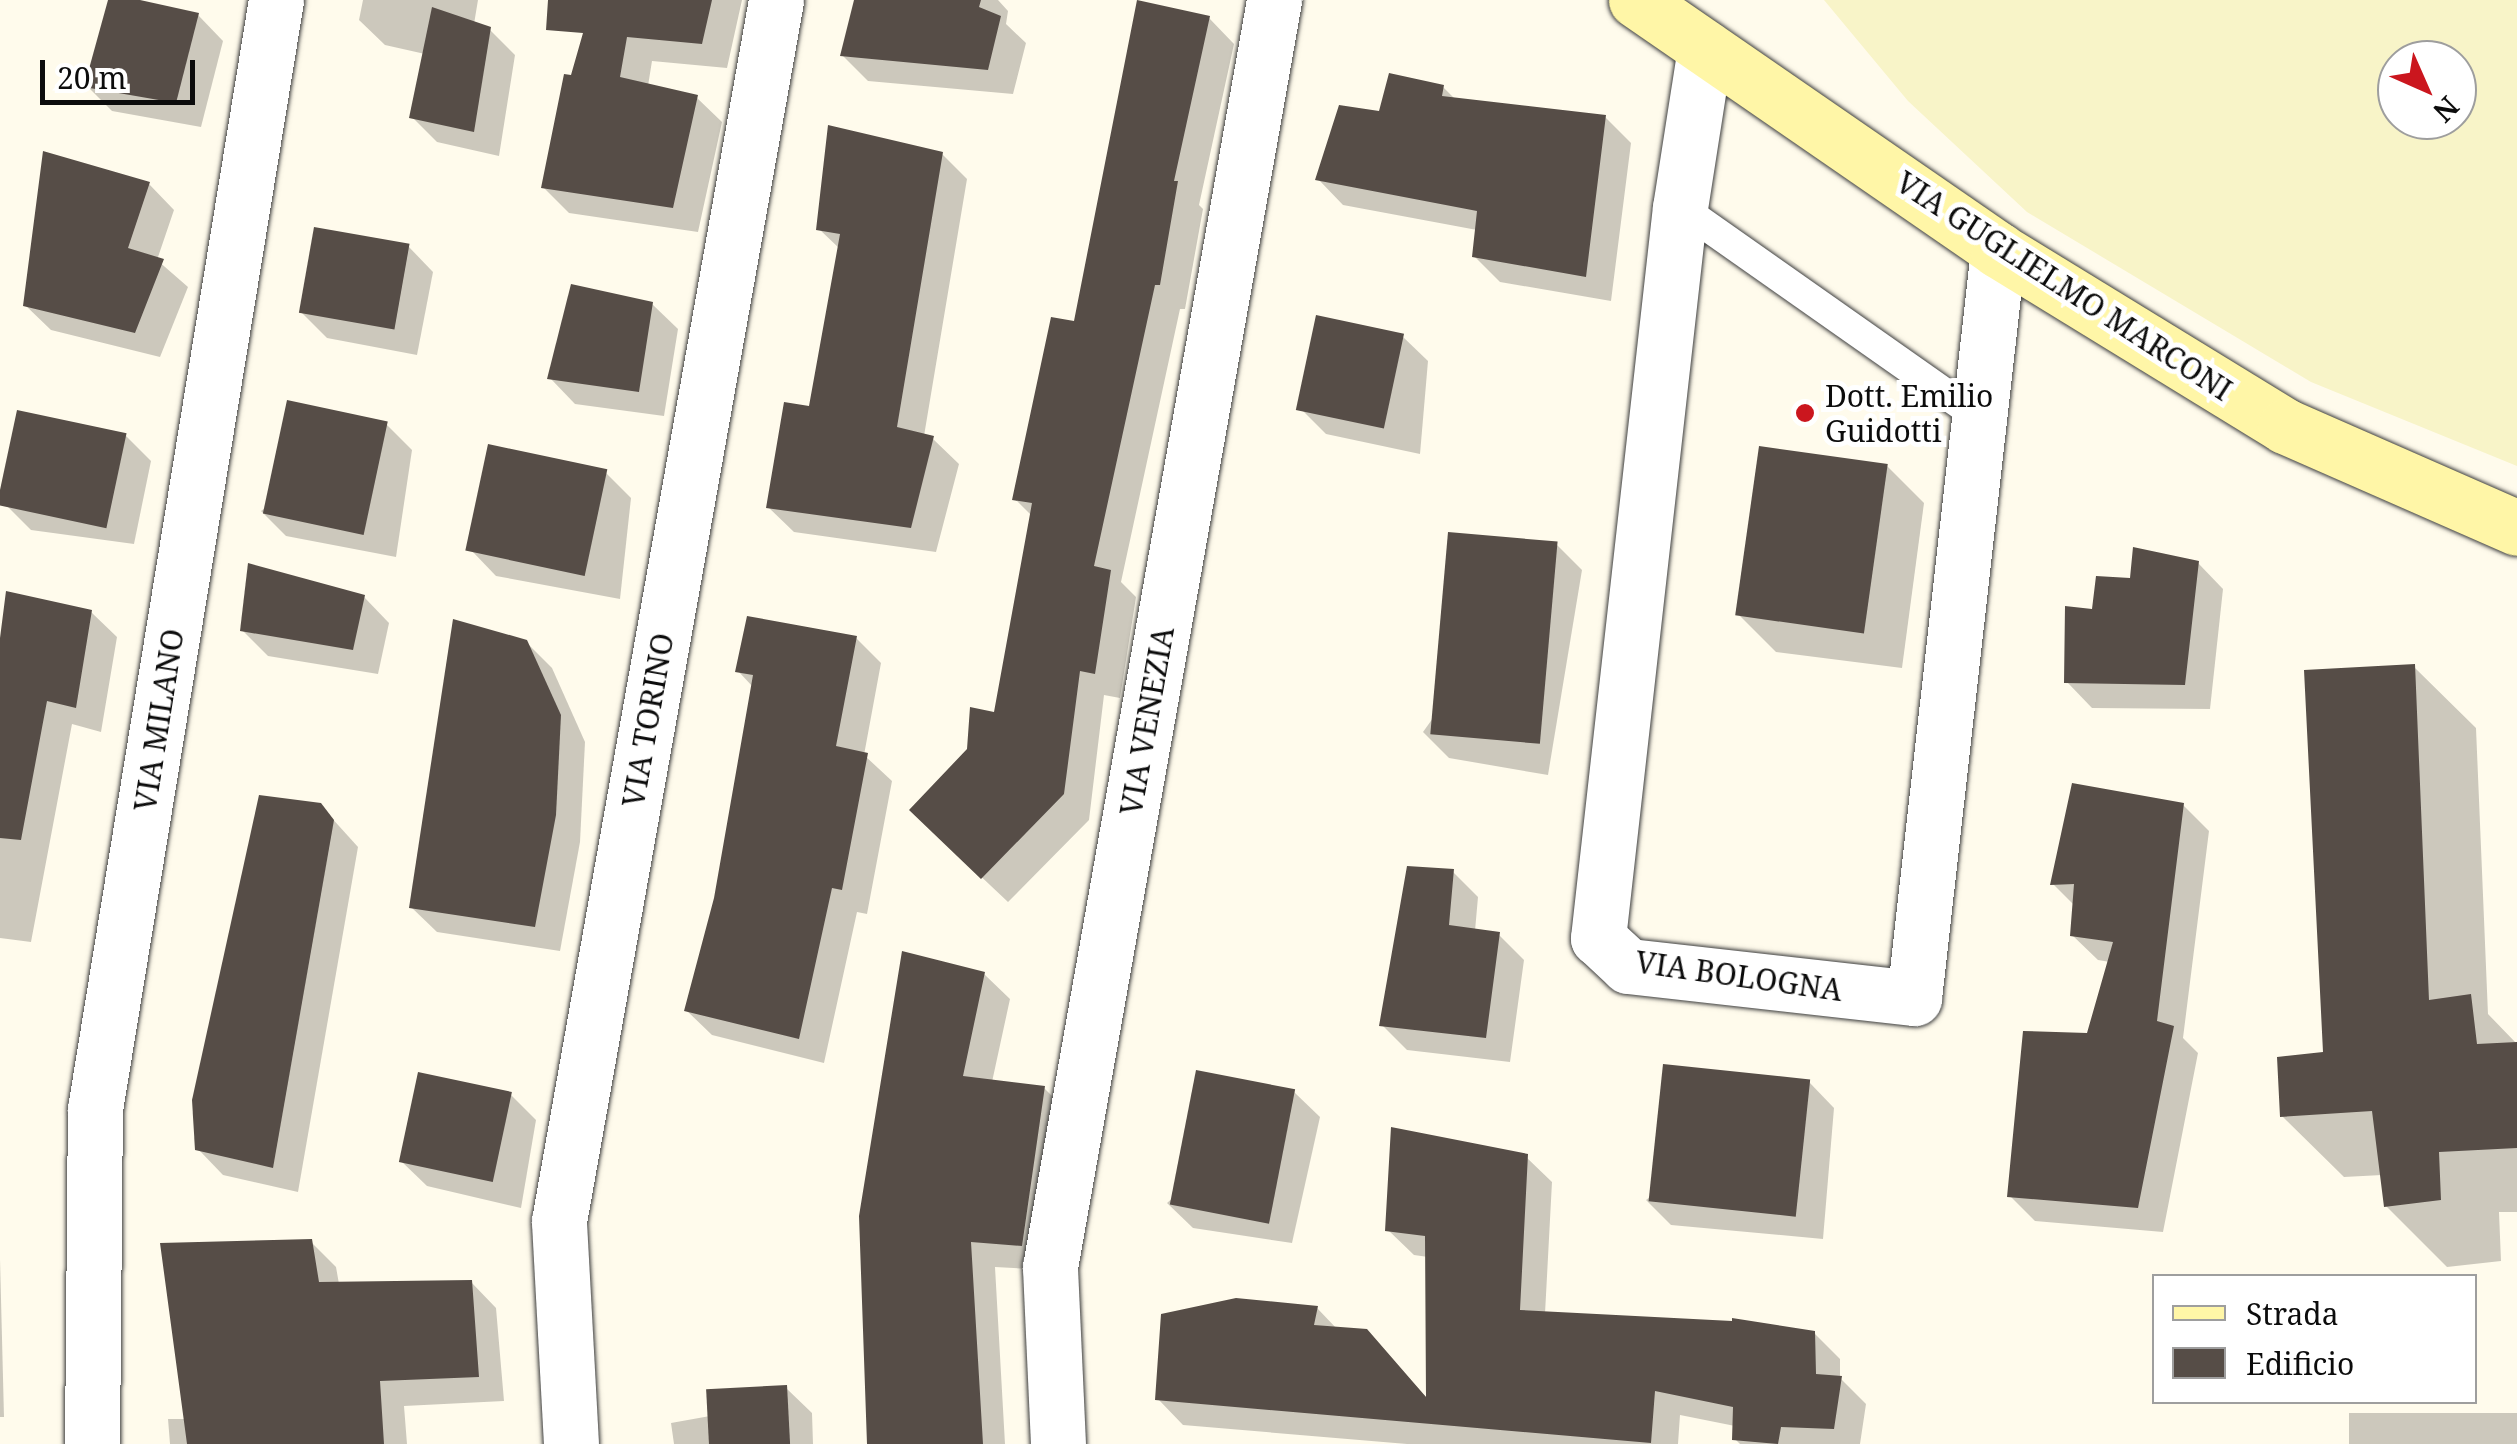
<!DOCTYPE html>
<html>
<head>
<meta charset="utf-8">
<style>
	body { margin:0 }
	#map { position:relative; width:2517px; height:1444px; overflow:hidden; background:#fffbec; font-family:"Noto Serif",serif }
	div>[style] { position:absolute }
	.farmland>* { inset:0; background:#f8f4c8 }
	.shadow>* { inset:0; background:#0003; transform-origin:0 0 }
	.building>* { inset:0; background:#564d47; transform-origin:0 0 }
	.roads { filter:drop-shadow(0 0 2px #3f3f3f) drop-shadow(0 0 2px #3f3f3f) }
	.lane>* { height:30px; margin:-15px; padding:0 15px; transform-origin:15px; border-radius:15px; background:#fff }
	.street>* { height:55px; margin:-27.5px; padding:0 27.5px; transform-origin:27.5px; border-radius:27.5px; background:#fff }
	.secondary>* { height:55px; margin:-27.5px; padding:0 27.5px; transform-origin:27.5px; border-radius:27.5px; background:#fff6a7 }
	.dots>* { width:28px; height:28px; translate:-50% -50%; box-sizing:border-box; border:5px solid #fff; border-radius:50% }
	span { translate:-50% -50%; white-space:nowrap; text-align:center; line-height:1.15; -webkit-text-stroke:10px #fff; paint-order:stroke }
	.street-label { font-size:30px; color:#0c0c0c }
	.poi-label { font-size:30px; color:#0c0c0c }
	.left { translate:0 -50%; text-align:left }
	.legend { position:absolute; left:2152px; top:1274px; width:325px; height:130px; box-sizing:border-box; background:#fff; border:2px solid #9e9e9e; margin:0; padding:12px 18px; list-style:none; font-size:30px; color:#0c0c0c }
	.legend li { display:flex; align-items:center; gap:20px; height:50px }
	.legend b { width:50px; border:2px solid #9e9e9e }
	.north { position:absolute; left:2377px; top:40px; width:100px; height:100px; box-sizing:border-box; background:#fff; border:2px solid #9e9e9e; border-radius:50%; rotate:135deg; font-size:28px; font-weight:700; line-height:40px; text-align:center; color:#0c0c0c }
	.north::after { content:''; display:block; margin:auto; width:35px; height:45px; background:#cb161e; clip-path:polygon(50% 0,100% 100%,50% 72%,0 100%) }
	.scale { position:absolute; left:40px; top:60px; width:155px; height:45px; box-sizing:border-box; border:5px solid #0c0c0c; border-top:0; padding-left:12px; font-size:30px; line-height:35px; white-space:nowrap; color:#0c0c0c; -webkit-text-stroke:8px #fff; paint-order:stroke }
</style>
</head>
<body>
<div id="map">
	<div class="farmland">
		<i style="clip-path:polygon(evenodd,1824px 0,2517px 0,2517px 466px,2311px 382px,2027px 212px,1908px 101px,1824px 0,2397px 60px,2457px 60px,2457px 120px,2397px 120px,2397px 60px)"></i>
	</div>
	<div class="shadow">
		<i style="clip-path:polygon(111px 0,198px 15px,223px 41px,201px 127px,112px 111px,87px 86px)"></i>
		<i style="clip-path:polygon(363px 0,478px 0,474px 24px,490px 30px,515px 55px,499px 156px,437px 142px,412px 117px,425px 54px,385px 45px,359px 20px)"></i>
		<i style="clip-path:polygon(595px 0,742px 0,727px 68px,652px 61px,648px 86px,696px 97px,722px 122px,698px 232px,569px 213px,543px 187px)"></i>
		<i style="clip-path:polygon(857px 0,998px 0,1008px 11px,1006px 24px,1026px 43px,1013px 94px,868px 81px,843px 56px)"></i>
		<i style="clip-path:polygon(1209px 18px,1234px 44px,1199px 205px,1203px 209px,1185px 309px,1180px 309px,1121px 582px,1136px 597px,1120px 698px,1104px 695px,1089px 820px,1008px 902px,938px 836px,970px 750px,996px 715px,1032px 516px,1015px 499px,1076px 324px)"></i>
		<i style="clip-path:polygon(1443px 87px,1456px 100px,1605px 117px,1631px 143px,1611px 301px,1500px 282px,1475px 257px,1477px 230px,1343px 205px,1318px 179px,1380px 114px)"></i>
		<i style="clip-path:polygon(942px 154px,967px 179px,924px 436px,933px 439px,959px 464px,936px 552px,794px 532px,768px 507px,811px 409px,840px 249px,819px 229px)"></i>
		<i style="clip-path:polygon(149px 184px,174px 210px,157px 260px,188px 287px,160px 357px,51px 330px,25px 305px)"></i>
		<i style="clip-path:polygon(408px 246px,433px 272px,417px 355px,327px 338px,301px 312px)"></i>
		<i style="clip-path:polygon(652px 304px,678px 329px,664px 416px,575px 404px,550px 378px)"></i>
		<i style="clip-path:polygon(1402px 336px,1428px 361px,1420px 454px,1326px 434px,1301px 409px)"></i>
		<i style="clip-path:polygon(386px 424px,412px 450px,396px 557px,286px 536px,261px 511px)"></i>
		<i style="clip-path:polygon(125px 435px,151px 461px,134px 544px,31px 530px,6px 505px)"></i>
		<i style="clip-path:polygon(1887px 466px,1924px 503px,1902px 668px,1776px 652px,1739px 615px)"></i>
		<i style="clip-path:polygon(605px 472px,631px 498px,620px 599px,496px 576px,471px 550px)"></i>
		<i style="clip-path:polygon(1557px 545px,1582px 570px,1548px 775px,1449px 758px,1423px 732px)"></i>
		<i style="clip-path:polygon(2198px 563px,2223px 589px,2210px 709px,2092px 708px,2067px 682px,2094px 611px,2132px 581px)"></i>
		<i style="clip-path:polygon(364px 597px,389px 623px,378px 674px,268px 656px,242px 630px)"></i>
		<i style="clip-path:polygon(91px 612px,117px 637px,101px 732px,72px 724px,31px 942px,0 938px,0 658px)"></i>
		<i style="clip-path:polygon(856px 638px,881px 663px,864px 755px,892px 781px,867px 914px,857px 912px,824px 1063px,712px 1035px,686px 1010px,717px 898px,753px 687px,738px 671px)"></i>
		<i style="clip-path:polygon(526px 642px,552px 668px,585px 742px,580px 842px,560px 951px,437px 932px,411px 907px)"></i>
		<i style="clip-path:polygon(2414px 667px,2476px 728px,2488px 1014px,2517px 1044px,2517px 1212px,2499px 1212px,2501px 1261px,2447px 1267px,2386px 1206px,2382px 1175px,2344px 1177px,2282px 1116px,2326px 1054px)"></i>
		<i style="clip-path:polygon(320px 805px,358px 847px,298px 1192px,223px 1175px,198px 1149px)"></i>
		<i style="clip-path:polygon(2183px 805px,2209px 831px,2183px 1038px,2198px 1053px,2163px 1232px,2035px 1221px,2010px 1196px,2089px 1036px,2110px 962px,2098px 960px,2072px 935px,2075px 906px,2053px 884px)"></i>
		<i style="clip-path:polygon(1453px 872px,1478px 897px,1475px 931px,1498px 934px,1524px 960px,1510px 1062px,1407px 1050px,1382px 1025px)"></i>
		<i style="clip-path:polygon(984px 974px,1010px 999px,992px 1082px,1044px 1088px,1069px 1113px,1047px 1270px,995px 1267px,1005px 1444px,869px 1444px)"></i>
		<i style="clip-path:polygon(1809px 1082px,1834px 1108px,1823px 1239px,1671px 1225px,1646px 1200px)"></i>
		<i style="clip-path:polygon(1294px 1092px,1320px 1117px,1292px 1243px,1193px 1228px,1167px 1203px)"></i>
		<i style="clip-path:polygon(511px 1095px,536px 1120px,521px 1208px,427px 1186px,401px 1161px)"></i>
		<i style="clip-path:polygon(1526px 1157px,1552px 1182px,1545px 1314px,1814px 1333px,1840px 1359px,1840px 1378px,1866px 1404px,1860px 1444px,1740px 1444px,1735px 1439px,1735px 1426px,1680px 1415px,1678px 1444px,1407px 1444px,1183px 1425px,1158px 1399px,1317px 1308px,1338px 1330px,1366px 1332px,1428px 1399px,1428px 1257px,1414px 1255px,1388px 1230px)"></i>
		<i style="clip-path:polygon(311px 1242px,336px 1267px,339px 1284px,471px 1282px,496px 1308px,504px 1401px,404px 1406px,407px 1444px,170px 1444px,168px 1419px,186px 1419px)"></i>
		<i style="clip-path:polygon(0 1259px,4px 1417px,0 1417px)"></i>
		<i style="clip-path:polygon(786px 1388px,812px 1413px,813px 1444px,674px 1444px,671px 1423px,710px 1416px)"></i>
		<i style="left:2517px;top:1413px;width:31px;height:168px;rotate:90deg"></i>
	</div>
	<div class="building">
		<i style="clip-path:polygon(108px 0,140px 0,199px 13px,176px 103px,84px 87px)"></i>
		<i style="clip-path:polygon(548px 0,712px 0,702px 44px,627px 37px,620px 77px,698px 95px,673px 208px,541px 188px,564px 74px,571px 75px,583px 33px,546px 30px)"></i>
		<i style="clip-path:polygon(854px 0,981px 0,979px 7px,1001px 16px,988px 70px,840px 56px)"></i>
		<i style="clip-path:polygon(1137px 0,1210px 16px,1174px 181px,1178px 181px,1160px 285px,1155px 285px,1094px 566px,1111px 570px,1095px 674px,1080px 671px,1064px 794px,981px 879px,909px 810px,967px 749px,970px 707px,994px 712px,1032px 503px,1012px 500px,1051px 317px,1074px 321px)"></i>
		<i style="clip-path:polygon(432px 7px,491px 27px,474px 132px,409px 118px)"></i>
		<i style="clip-path:polygon(1389px 73px,1444px 85px,1442px 96px,1606px 115px,1586px 277px,1472px 257px,1477px 211px,1315px 180px,1339px 105px,1379px 111px)"></i>
		<i style="clip-path:polygon(828px 125px,943px 152px,897px 427px,934px 436px,911px 528px,766px 508px,784px 402px,809px 406px,840px 234px,816px 230px)"></i>
		<i style="clip-path:polygon(43px 151px,150px 182px,128px 248px,164px 259px,135px 333px,23px 306px)"></i>
		<i style="left:314px;top:227px;width:97px;height:87px;rotate:10deg"></i>
		<i style="clip-path:polygon(571px 284px,653px 302px,639px 392px,547px 379px)"></i>
		<i style="left:1316px;top:315px;width:90px;height:97px;rotate:12deg"></i>
		<i style="left:287px;top:400px;width:103px;height:116px;rotate:12deg"></i>
		<i style="left:17px;top:410px;width:112px;height:97px;rotate:12deg"></i>
		<i style="left:488px;top:444px;width:122px;height:109px;rotate:12deg"></i>
		<i style="left:1759px;top:446px;width:130px;height:171px;rotate:8deg"></i>
		<i style="left:1448px;top:532px;width:110px;height:203px;rotate:5deg"></i>
		<i style="clip-path:polygon(2133px 547px,2199px 561px,2185px 685px,2064px 683px,2065px 606px,2092px 609px,2096px 576px,2130px 578px)"></i>
		<i style="clip-path:polygon(248px 563px,365px 595px,353px 650px,240px 631px)"></i>
		<i style="clip-path:polygon(6px 591px,92px 610px,76px 708px,47px 701px,21px 840px,0 838px,0 638px)"></i>
		<i style="clip-path:polygon(747px 616px,857px 636px,836px 746px,868px 753px,842px 890px,832px 888px,799px 1039px,684px 1011px,714px 898px,753px 675px,735px 672px)"></i>
		<i style="clip-path:polygon(453px 619px,527px 640px,561px 715px,556px 815px,535px 927px,409px 908px)"></i>
		<i style="clip-path:polygon(2415px 664px,2429px 1000px,2471px 994px,2477px 1044px,2517px 1042px,2517px 1148px,2439px 1152px,2441px 1200px,2384px 1207px,2372px 1111px,2280px 1117px,2277px 1057px,2323px 1052px,2304px 670px)"></i>
		<i style="clip-path:polygon(2072px 783px,2184px 803px,2157px 1021px,2174px 1026px,2138px 1208px,2007px 1197px,2023px 1031px,2087px 1033px,2113px 942px,2070px 936px,2074px 884px,2050px 885px)"></i>
		<i style="clip-path:polygon(259px 795px,321px 803px,334px 820px,273px 1168px,195px 1150px,192px 1100px)"></i>
		<i style="clip-path:polygon(1407px 866px,1454px 869px,1449px 925px,1500px 932px,1486px 1038px,1379px 1026px)"></i>
		<i style="clip-path:polygon(902px 951px,985px 972px,963px 1076px,1045px 1086px,1022px 1246px,971px 1242px,983px 1444px,867px 1444px,859px 1216px)"></i>
		<i style="left:1663px;top:1064px;width:148px;height:138px;rotate:6deg"></i>
		<i style="left:1196px;top:1070px;width:101px;height:137px;rotate:11deg"></i>
		<i style="left:418px;top:1072px;width:96px;height:92px;rotate:12deg"></i>
		<i style="clip-path:polygon(1391px 1127px,1528px 1154px,1520px 1310px,1732px 1321px,1732px 1318px,1815px 1331px,1816px 1374px,1842px 1376px,1834px 1429px,1781px 1427px,1778px 1444px,1732px 1440px,1733px 1407px,1655px 1391px,1651px 1443px,1155px 1400px,1161px 1314px,1236px 1298px,1318px 1306px,1314px 1325px,1367px 1329px,1426px 1397px,1425px 1236px,1385px 1231px)"></i>
		<i style="clip-path:polygon(312px 1239px,319px 1282px,472px 1280px,479px 1377px,380px 1381px,384px 1444px,187px 1444px,160px 1243px)"></i>
		<i style="left:787px;top:1385px;width:59px;height:81px;rotate:87deg"></i>
	</div>
	<div class="roads">
		<div class="lane">
			<i style="left:1680px;top:207px;width:367px;rotate:35.1deg"></i>
		</div>
		<div class="street">
			<i style="left:1705px;top:48px;width:161px;rotate:98.9deg"></i>
			<i style="left:1680px;top:207px;width:736px;rotate:96.4deg"></i>
			<i style="left:1598px;top:938px;width:41px;rotate:43deg"></i>
			<i style="left:1628px;top:966px;width:288px;rotate:6.4deg"></i>
			<i style="left:1914px;top:998px;width:753px;rotate:-83.59deg"></i>
			<i style="left:92px;top:1444px;width:335px;rotate:-89.5deg"></i>
			<i style="left:95px;top:1109px;width:1124px;rotate:-80.73deg"></i>
			<i style="left:571px;top:1444px;width:223px;rotate:-93.1deg"></i>
			<i style="left:559px;top:1221px;width:1240px;rotate:-79.92deg"></i>
			<i style="left:1058px;top:1444px;width:177px;rotate:-92.6deg"></i>
			<i style="left:1050px;top:1267px;width:1287px;rotate:-79.97deg"></i>
		</div>
		<div class="secondary">
			<i style="left:1636px;top:0;width:440px;rotate:34.6deg"></i>
			<i style="left:1998px;top:250px;width:337px;rotate:31.5deg"></i>
			<i style="left:2285px;top:426px;width:253px;rotate:23.7deg"></i>
		</div>
	</div>
	<div class="dots">
		<i style="left:1805px;top:413px;background:#cb161e"></i>
	</div>
	<div class="street-label">
		<span style="left:2064px;top:286px;rotate:33deg">VIA GUGLIELMO MARCONI</span>
		<span style="left:159px;top:720px;rotate:-81deg">VIA MILANO</span>
		<span style="left:648px;top:720px;rotate:-80deg">VIA TORINO</span>
		<span style="left:1147px;top:721px;rotate:-80deg">VIA VENEZIA</span>
		<span style="left:1739px;top:976px;rotate:8deg">VIA BOLOGNA</span>
	</div>
	<div class="poi-label">
		<span class="left" style="left:1825px;top:413px">Dott. Emilio<br>Guidotti</span>
	</div>
	<ul class="legend">
	<li><b style="height:12px;background:#fff6a7"></b>Strada</li>
	<li><b style="height:28px;background:#564d47"></b>Edificio</li>
	</ul>
	<div class="north">N</div>
	<div class="scale">20 m</div>
</div>
</body>
</html>
